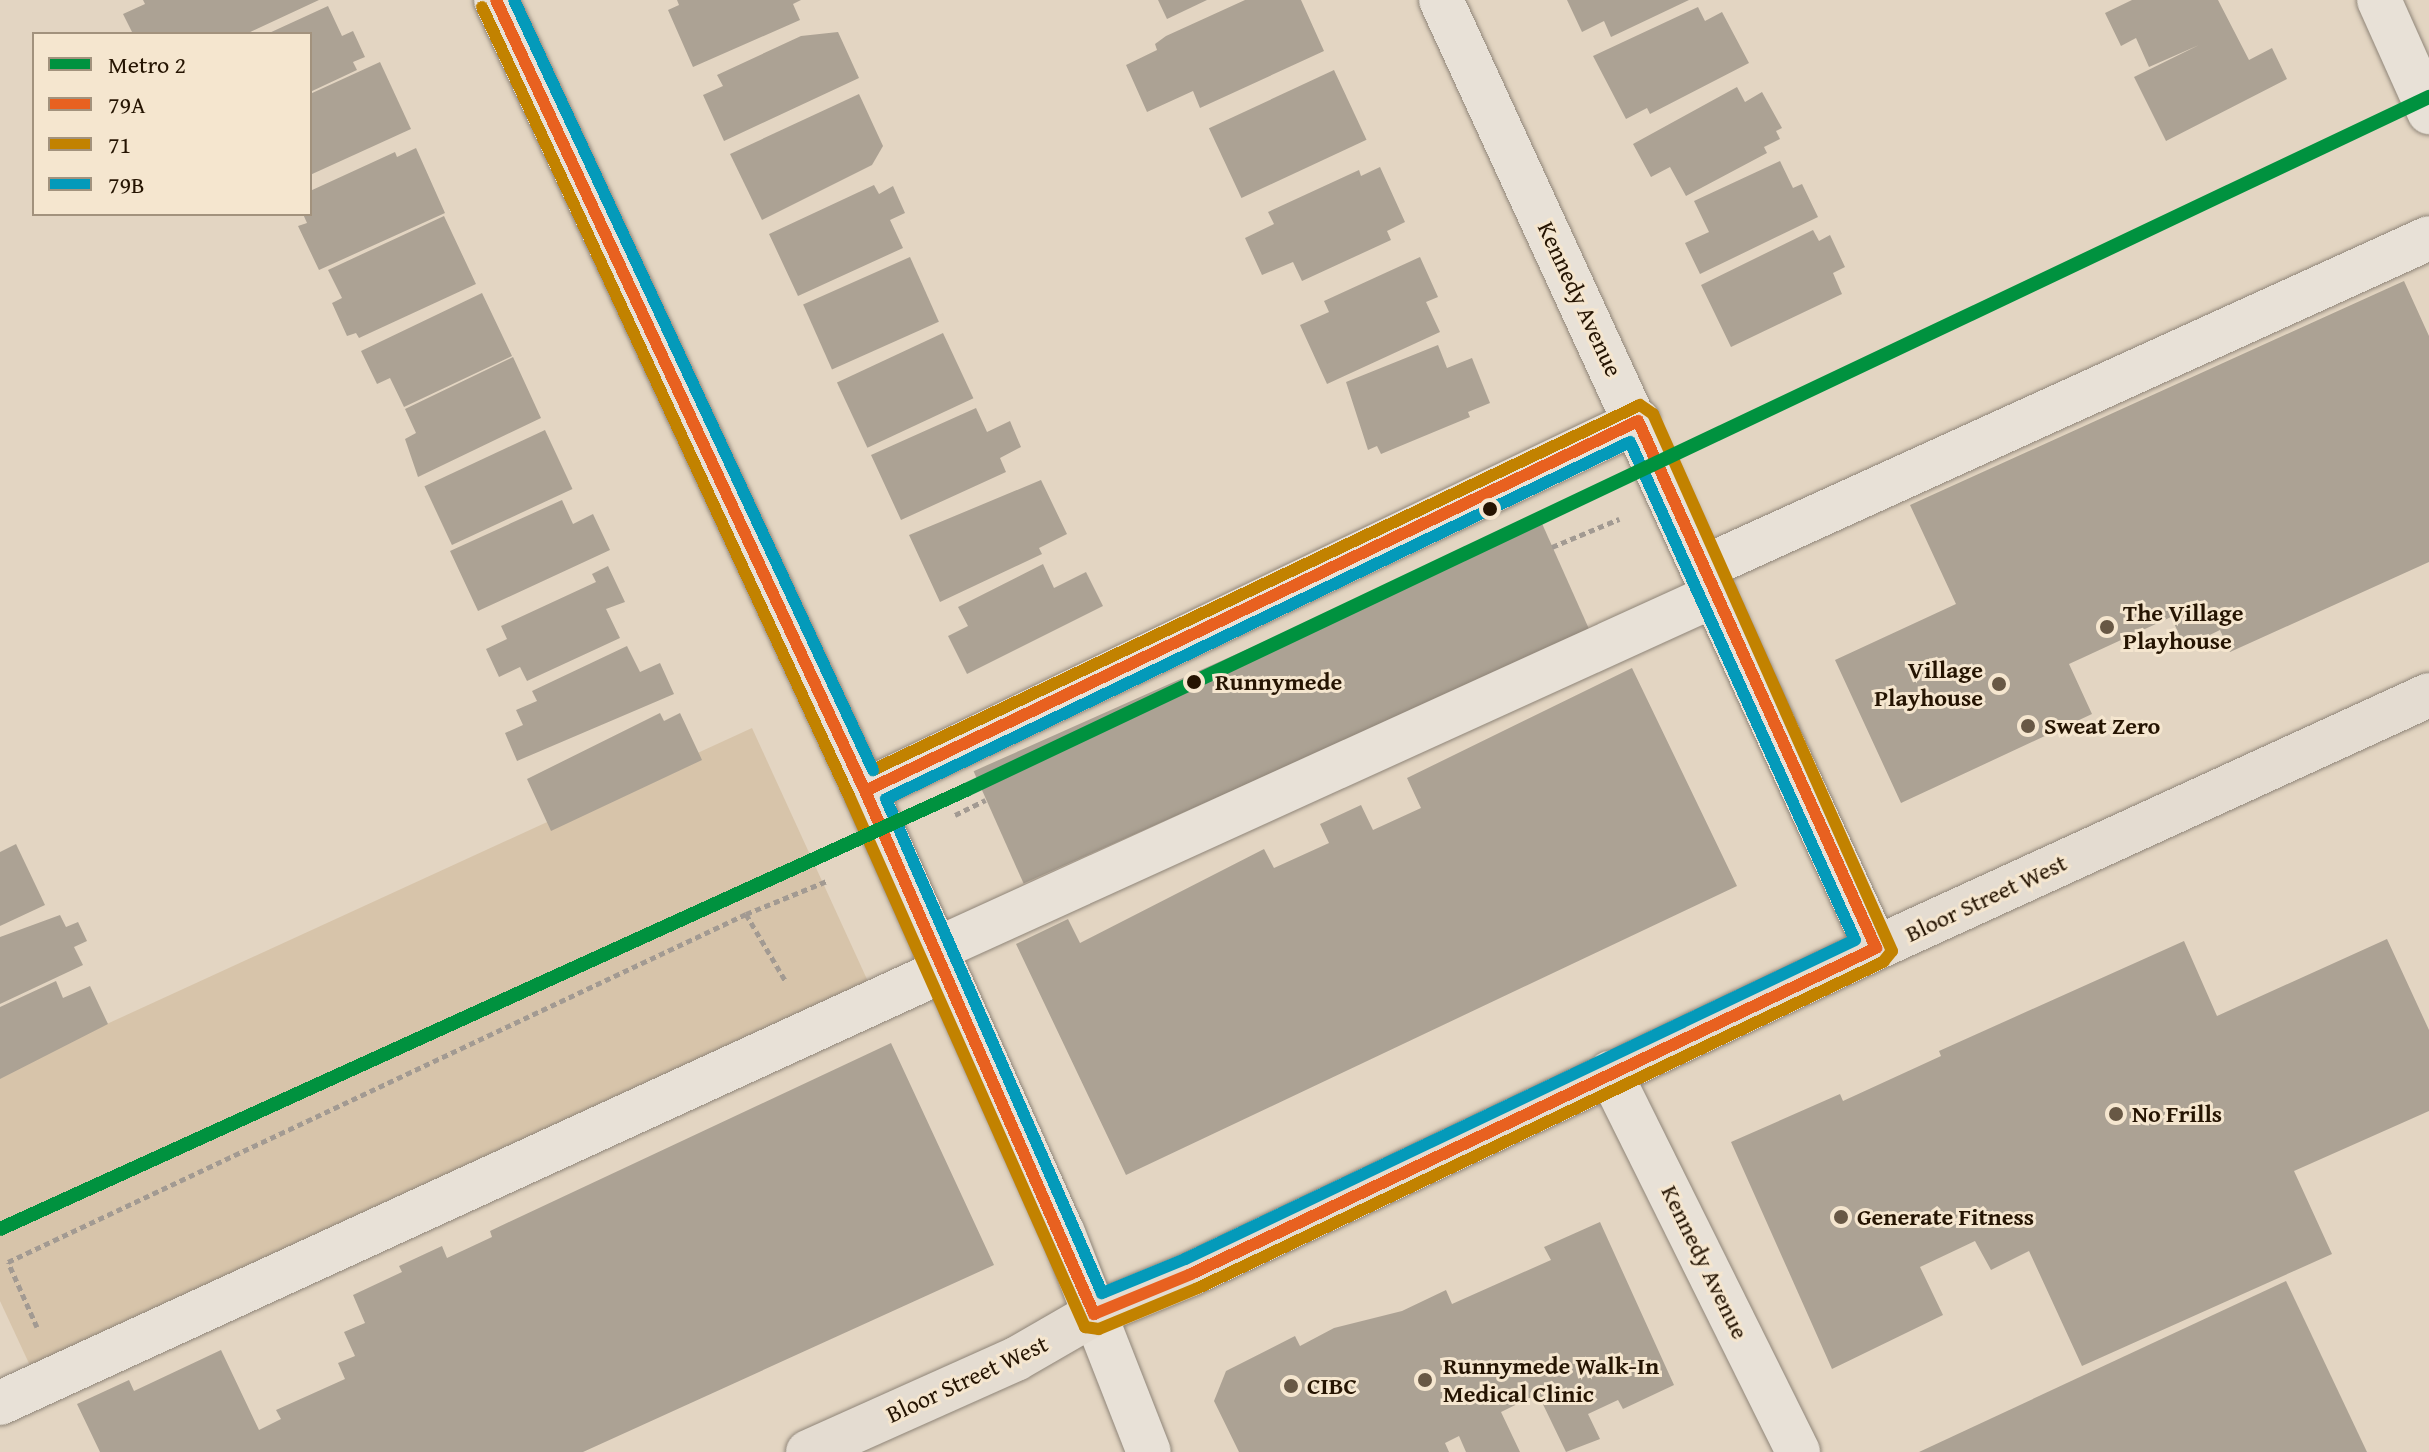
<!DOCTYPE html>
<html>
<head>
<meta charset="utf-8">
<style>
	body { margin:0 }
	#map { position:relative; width:2429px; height:1452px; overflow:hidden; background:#e3d5c2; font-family:"Gentium Book Plus",serif }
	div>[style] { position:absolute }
	.green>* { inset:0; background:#d7c4aa }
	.building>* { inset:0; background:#aca294; transform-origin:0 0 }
	.path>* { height:5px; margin-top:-2.5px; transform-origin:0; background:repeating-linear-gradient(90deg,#a29a92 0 6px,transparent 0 10px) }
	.roads { filter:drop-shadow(0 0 2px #8f8578) drop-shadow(0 0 2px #8f8578) }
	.minor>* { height:44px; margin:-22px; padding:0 22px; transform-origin:22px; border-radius:22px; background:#e8e1d7 }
	.major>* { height:44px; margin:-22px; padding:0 22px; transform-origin:22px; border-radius:22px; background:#e4dcd1 }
	.bus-1>* { height:12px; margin:-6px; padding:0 6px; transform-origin:6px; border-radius:6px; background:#e86120 }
	.bus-2>* { height:12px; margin:-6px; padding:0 6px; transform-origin:6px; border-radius:6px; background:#c28200 }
	.bus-3>* { height:12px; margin:-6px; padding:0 6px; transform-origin:6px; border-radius:6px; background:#049aba }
	.metro-1>* { height:14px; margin:-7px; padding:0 7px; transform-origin:7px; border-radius:7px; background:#00923f }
	.dots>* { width:22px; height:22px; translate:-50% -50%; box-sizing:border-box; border:4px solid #f5e6cf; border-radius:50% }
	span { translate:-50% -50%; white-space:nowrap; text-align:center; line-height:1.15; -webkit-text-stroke:6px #f5e6cf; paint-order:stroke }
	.street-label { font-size:24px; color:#251402 }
	.poi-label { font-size:24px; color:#251402; font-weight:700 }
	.left { translate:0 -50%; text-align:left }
	.right { translate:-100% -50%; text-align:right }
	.stop-label { font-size:24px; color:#251402; font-weight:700 }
	.legend { position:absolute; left:32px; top:32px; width:280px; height:184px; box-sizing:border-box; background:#f5e6cf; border:2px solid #a2927d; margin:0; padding:10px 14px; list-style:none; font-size:24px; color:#251402 }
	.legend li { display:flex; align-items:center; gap:16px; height:40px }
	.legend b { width:40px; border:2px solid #a2927d }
</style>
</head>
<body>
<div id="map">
	<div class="green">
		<i style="clip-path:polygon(752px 728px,871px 988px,33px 1372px,0 1301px,0 1073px)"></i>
	</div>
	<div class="building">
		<i style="clip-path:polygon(143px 0,319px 0,246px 34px,133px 34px,123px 14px,145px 4px)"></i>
		<i style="clip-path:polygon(677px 0,801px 0,793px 4px,800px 20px,693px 67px,668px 10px,679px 5px)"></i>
		<i style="clip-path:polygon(1158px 0,1207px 0,1167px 19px)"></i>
		<i style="clip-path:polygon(1245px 0,1301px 0,1324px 51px,1200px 108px,1193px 91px,1147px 112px,1126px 65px,1157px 50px,1155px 44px,1166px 36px)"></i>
		<i style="clip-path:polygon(1567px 0,1689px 0,1611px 37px,1604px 21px,1582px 32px)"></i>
		<i style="clip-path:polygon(2132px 0,2218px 0,2249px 60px,2272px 48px,2287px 79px,2166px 141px,2134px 77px,2199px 45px,2149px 67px,2136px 38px,2121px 46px,2105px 13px)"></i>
		<i style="clip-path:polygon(328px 6px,342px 36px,353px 31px,365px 57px,353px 62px,357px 70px,310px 92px,310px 34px,267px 34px)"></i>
		<i style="clip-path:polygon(1698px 7px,1705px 21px,1722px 12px,1749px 63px,1650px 114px,1647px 108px,1626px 119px,1593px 56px)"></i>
		<i style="clip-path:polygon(838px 32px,859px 78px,724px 141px,703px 95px,723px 86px,717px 75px,801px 36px)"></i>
		<i style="clip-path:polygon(380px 62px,411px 129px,310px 175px,310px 94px)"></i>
		<i style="left:1334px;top:70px;width:77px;height:138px;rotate:65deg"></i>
		<i style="clip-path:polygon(1737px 87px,1745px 102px,1762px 92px,1782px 128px,1776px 131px,1780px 139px,1764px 147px,1767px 153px,1686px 196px,1670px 167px,1651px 177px,1633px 144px)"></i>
		<i style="clip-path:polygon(859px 94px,883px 146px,872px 165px,762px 220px,730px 154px)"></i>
		<i style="clip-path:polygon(416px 148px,445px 213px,319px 270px,298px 226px,307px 223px,303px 214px,310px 214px,310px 191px,395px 152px,397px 157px)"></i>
		<i style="clip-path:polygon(1780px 161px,1793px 188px,1802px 184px,1818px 217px,1700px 274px,1685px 243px,1709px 232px,1694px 201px)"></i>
		<i style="clip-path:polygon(1380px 167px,1405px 222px,1387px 231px,1391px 240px,1302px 281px,1293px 262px,1262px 275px,1245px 238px,1274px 224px,1268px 212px,1359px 170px,1361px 176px)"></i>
		<i style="clip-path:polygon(874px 185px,879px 194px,893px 186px,905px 213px,890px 220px,903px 248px,798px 296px,769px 234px)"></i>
		<i style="clip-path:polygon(444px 216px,476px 284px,359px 338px,356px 333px,347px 336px,332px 303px,342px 298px,328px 270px)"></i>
		<i style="clip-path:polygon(1813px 230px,1819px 241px,1830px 235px,1845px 267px,1833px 273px,1842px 294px,1731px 347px,1701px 285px)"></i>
		<i style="left:910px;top:257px;width:71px;height:117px;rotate:66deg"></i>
		<i style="clip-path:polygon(1420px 257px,1438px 297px,1426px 302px,1440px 332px,1327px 384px,1300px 325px,1329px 312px,1324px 301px)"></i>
		<i style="clip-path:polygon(2404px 281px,2429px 336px,2429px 562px,2230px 652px,2220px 630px,2185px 647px,2171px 617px,2069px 664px,2092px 714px,1901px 803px,1835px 660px,1956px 604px,1910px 505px)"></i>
		<i style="clip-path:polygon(482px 293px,512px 356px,404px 407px,390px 378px,377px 384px,361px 351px)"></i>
		<i style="left:943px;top:333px;width:72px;height:117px;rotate:65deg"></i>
		<i style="clip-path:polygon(1438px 345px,1447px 368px,1472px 358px,1490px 403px,1468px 412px,1470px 417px,1381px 454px,1377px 446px,1368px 450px,1346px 382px)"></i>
		<i style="clip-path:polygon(513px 357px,541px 418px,418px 477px,405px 439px,416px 433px,405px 409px)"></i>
		<i style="clip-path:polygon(976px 408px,987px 432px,1010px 421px,1021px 447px,1000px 458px,1006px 472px,901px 520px,871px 455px)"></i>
		<i style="left:545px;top:430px;width:65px;height:133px;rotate:65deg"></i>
		<i style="clip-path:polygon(1041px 480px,1067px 534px,1039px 548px,1042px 554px,940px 602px,909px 535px)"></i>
		<i style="clip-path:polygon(562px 500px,573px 524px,593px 514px,610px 550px,478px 611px,450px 551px)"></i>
		<i style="left:1540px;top:519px;width:123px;height:620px;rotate:66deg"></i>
		<i style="clip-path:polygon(1043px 564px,1054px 588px,1086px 572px,1103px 606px,967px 674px,948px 636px,968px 626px,958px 607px)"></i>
		<i style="clip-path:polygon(608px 566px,625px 602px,606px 609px,620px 638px,527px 681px,520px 667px,499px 677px,486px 649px,507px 639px,501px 626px,596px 582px,592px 574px)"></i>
		<i style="clip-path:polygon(627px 646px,640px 672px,660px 663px,674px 694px,517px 761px,505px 733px,523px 725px,516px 710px,537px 701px,532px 691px)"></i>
		<i style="clip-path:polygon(1632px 668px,1737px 886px,1126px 1175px,1016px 944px,1068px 919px,1080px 943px,1264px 849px,1274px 868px,1329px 843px,1320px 824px,1361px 805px,1373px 830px,1421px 808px,1407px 778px)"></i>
		<i style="clip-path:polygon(660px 713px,664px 721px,680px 713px,702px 760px,551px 831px,527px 779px)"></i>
		<i style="clip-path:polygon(16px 844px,45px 905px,0 926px,0 852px)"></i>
		<i style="clip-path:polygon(60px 915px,66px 927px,78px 922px,87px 941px,74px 947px,83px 965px,0 1004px,0 937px)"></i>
		<i style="clip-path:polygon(2387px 939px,2429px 1030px,2429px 1111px,2294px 1171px,2332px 1254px,2082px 1366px,2029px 1251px,1991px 1270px,1975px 1241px,1920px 1267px,1943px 1315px,1832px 1369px,1731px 1142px,1840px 1094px,1843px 1101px,1941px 1056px,1939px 1051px,2184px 941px,2217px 1016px)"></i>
		<i style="clip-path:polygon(56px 981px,63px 998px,90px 986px,108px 1024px,0 1079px,0 1007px)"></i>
		<i style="clip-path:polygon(891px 1043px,994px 1265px,583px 1452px,100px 1452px,77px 1404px,129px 1380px,134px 1391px,221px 1350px,259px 1430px,281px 1419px,276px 1410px,345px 1379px,338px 1363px,355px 1356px,344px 1332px,365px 1323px,353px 1295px,402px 1272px,399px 1266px,442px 1246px,447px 1258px,492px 1237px,490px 1231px)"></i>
		<i style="clip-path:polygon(1600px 1222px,1674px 1385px,1623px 1409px,1618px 1400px,1588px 1414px,1600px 1439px,1566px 1452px,1538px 1394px,1501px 1412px,1520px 1452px,1466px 1452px,1459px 1436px,1445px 1443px,1449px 1452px,1239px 1452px,1214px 1401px,1226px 1371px,1295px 1336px,1300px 1346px,1334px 1328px,1402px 1311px,1446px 1290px,1452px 1304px,1551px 1260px,1544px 1247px)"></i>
		<i style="clip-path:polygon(2286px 1281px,2367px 1452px,1919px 1452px)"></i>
	</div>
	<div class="path">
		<i style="left:1552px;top:547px;width:73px;rotate:-22.7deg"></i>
		<i style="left:955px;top:815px;width:34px;rotate:-26deg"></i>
		<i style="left:746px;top:914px;width:79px;rotate:59.5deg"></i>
		<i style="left:37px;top:1327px;width:71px;rotate:-114deg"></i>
		<i style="left:8px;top:1262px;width:816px;rotate:-25.25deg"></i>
		<i style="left:746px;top:914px;width:87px;rotate:-22.2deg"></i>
	</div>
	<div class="roads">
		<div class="minor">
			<i style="left:496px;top:0;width:873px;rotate:64.99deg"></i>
			<i style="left:865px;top:791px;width:484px;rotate:65.9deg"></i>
			<i style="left:1063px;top:1233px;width:235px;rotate:68.6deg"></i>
			<i style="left:1441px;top:0;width:1043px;rotate:65.35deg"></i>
			<i style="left:2379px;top:0;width:123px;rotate:65.9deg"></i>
			<i style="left:1703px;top:568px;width:797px;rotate:-24.44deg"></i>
			<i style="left:865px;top:791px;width:857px;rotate:-25.58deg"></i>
			<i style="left:935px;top:950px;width:857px;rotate:-24.47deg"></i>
			<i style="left:1610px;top:1073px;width:423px;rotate:63.6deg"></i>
			<i style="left:0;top:1403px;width:1039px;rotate:-24.64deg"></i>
		</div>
		<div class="major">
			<i style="left:808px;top:1452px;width:228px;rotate:-24.1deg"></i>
			<i style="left:1016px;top:1359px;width:90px;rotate:-30deg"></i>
			<i style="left:1094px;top:1314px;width:105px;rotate:-22.4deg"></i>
			<i style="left:1191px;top:1274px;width:759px;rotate:-25.45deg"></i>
			<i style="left:1876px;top:948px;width:608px;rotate:-24.58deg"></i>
		</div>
	</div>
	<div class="bus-1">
		<i style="left:496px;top:0;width:873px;rotate:64.99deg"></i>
		<i style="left:865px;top:791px;width:571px;rotate:66.35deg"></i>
		<i style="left:1094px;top:1314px;width:105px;rotate:-22.4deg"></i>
		<i style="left:1191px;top:1274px;width:759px;rotate:-25.45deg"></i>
		<i style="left:1876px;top:948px;width:578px;rotate:-114.3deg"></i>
		<i style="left:865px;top:791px;width:857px;rotate:-25.58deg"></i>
	</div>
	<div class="bus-2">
		<i style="left:482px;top:7px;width:872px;rotate:65.05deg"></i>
		<i style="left:850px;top:798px;width:579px;rotate:66.05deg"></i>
		<i style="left:1085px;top:1327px;width:14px;rotate:8deg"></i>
		<i style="left:1099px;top:1329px;width:107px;rotate:-22.5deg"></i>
		<i style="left:1198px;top:1288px;width:759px;rotate:-25.45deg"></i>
		<i style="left:1883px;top:962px;width:14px;rotate:-51deg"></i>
		<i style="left:1892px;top:951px;width:588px;rotate:-113.99deg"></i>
		<i style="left:1653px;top:414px;width:16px;rotate:-145deg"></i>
		<i style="left:1640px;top:405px;width:849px;rotate:154.55deg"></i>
	</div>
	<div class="bus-3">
		<i style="left:514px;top:0;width:850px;rotate:65deg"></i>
		<i style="left:1630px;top:442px;width:546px;rotate:65.69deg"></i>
		<i style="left:1855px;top:940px;width:742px;rotate:154.54deg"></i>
		<i style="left:1185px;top:1259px;width:90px;rotate:157.7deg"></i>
		<i style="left:1102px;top:1293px;width:539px;rotate:-113.62deg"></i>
		<i style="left:886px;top:799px;width:825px;rotate:-25.63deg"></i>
	</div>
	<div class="metro-1">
		<i style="left:0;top:1229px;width:1061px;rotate:-24.44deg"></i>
		<i style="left:966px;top:790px;width:1619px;rotate:-25.35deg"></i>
	</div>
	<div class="dots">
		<i style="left:1490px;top:509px;background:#251402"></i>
		<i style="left:2107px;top:627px;background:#685845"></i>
		<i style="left:1194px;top:682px;background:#251402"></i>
		<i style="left:1999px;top:684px;background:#685845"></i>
		<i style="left:2028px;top:726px;background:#685845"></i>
		<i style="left:2116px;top:1114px;background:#685845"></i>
		<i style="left:1841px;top:1217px;background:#685845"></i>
		<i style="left:1425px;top:1380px;background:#685845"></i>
		<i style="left:1291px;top:1386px;background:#685845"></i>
	</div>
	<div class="street-label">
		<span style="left:1580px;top:299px;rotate:65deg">Kennedy Avenue</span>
		<span style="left:1986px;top:898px;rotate:-25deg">Bloor Street West</span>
		<span style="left:1705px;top:1262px;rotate:64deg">Kennedy Avenue</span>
		<span style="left:967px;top:1379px;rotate:-25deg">Bloor Street West</span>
	</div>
	<div class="poi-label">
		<span class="left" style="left:2123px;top:627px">The Village<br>Playhouse</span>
		<span class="right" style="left:1983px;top:684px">Village<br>Playhouse</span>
		<span class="left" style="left:2044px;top:726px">Sweat Zero</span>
		<span class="left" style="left:2132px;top:1114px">No Frills</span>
		<span class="left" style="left:1857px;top:1217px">Generate Fitness</span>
		<span class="left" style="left:1443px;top:1380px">Runnymede Walk-In<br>Medical Clinic</span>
		<span class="left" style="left:1307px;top:1386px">CIBC</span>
	</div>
	<div class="stop-label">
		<span class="left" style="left:1215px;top:682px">Runnymede</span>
	</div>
	<ul class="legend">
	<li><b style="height:10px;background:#00923f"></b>Metro 2</li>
	<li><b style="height:10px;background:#e86120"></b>79A</li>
	<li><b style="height:10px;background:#c28200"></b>71</li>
	<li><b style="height:10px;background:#049aba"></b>79B</li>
	</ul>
</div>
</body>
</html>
